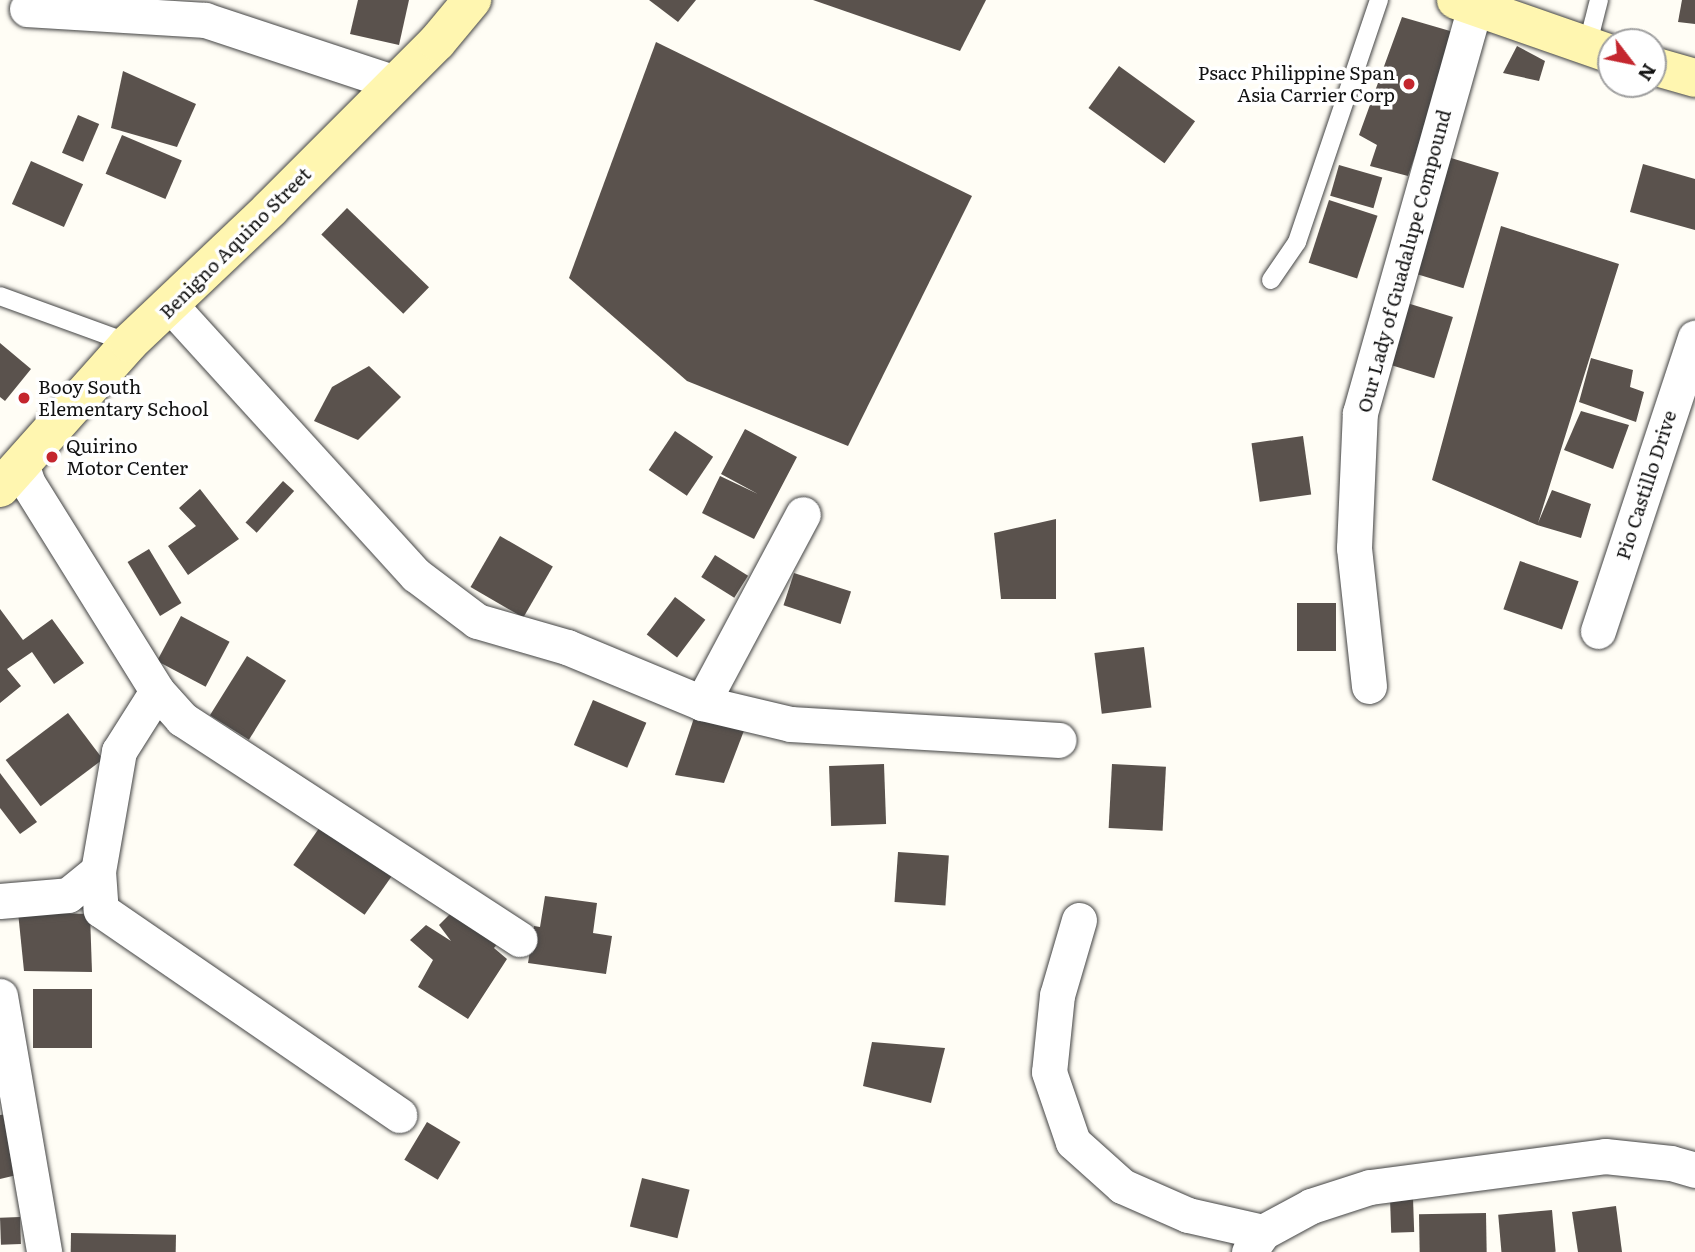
<!DOCTYPE html>
<html>
<head>
<meta charset="utf-8">
<style>
	body { margin:0 }
	#map { position:relative; width:1695px; height:1252px; overflow:hidden; background:#fffdf5; font-family:Literata,serif }
	div>[style] { position:absolute }
	.building>* { inset:0; background:#5a524d; transform-origin:0 0 }
	.roads { filter:drop-shadow(0 0 2px #444) drop-shadow(0 0 2px #444) }
	.service>* { height:18px; margin:-9px; padding:0 9px; transform-origin:9px; border-radius:9px; background:#fff }
	.minor>* { height:35px; margin:-17.5px; padding:0 17.5px; transform-origin:17.5px; border-radius:17.5px; background:#fff }
	.secondary>* { height:38px; margin:-19px; padding:0 19px; transform-origin:19px; border-radius:19px; background:#fff6b0 }
	.dots>* { width:19px; height:19px; translate:-50% -50%; box-sizing:border-box; border:4px solid #fff; border-radius:50% }
	span { translate:-50% -50%; white-space:nowrap; text-align:center; line-height:1.15; -webkit-text-stroke:7px #fff; paint-order:stroke }
	.poi-label { font-size:19px; color:#111 }
	.right { translate:-100% -50%; text-align:right }
	.left { translate:0 -50%; text-align:left }
	.street-label { font-size:19px; color:#111 }
	.north { position:absolute; left:1597px; top:28px; width:70px; height:70px; box-sizing:border-box; background:#fff; border:2px solid #a0a0a0; border-radius:50%; rotate:122deg; font-size:19px; font-weight:700; line-height:28px; text-align:center; color:#111 }
	.north::after { content:''; display:block; margin:auto; width:24px; height:32px; background:#c4262e; clip-path:polygon(50% 0,100% 100%,50% 72%,0 100%) }
</style>
</head>
<body>
<div id="map">
	<div class="building">
		<i style="clip-path:polygon(358px 0,409px 0,399px 45px,350px 34px)"></i>
		<i style="clip-path:polygon(649px 0,696px 0,678px 22px)"></i>
		<i style="clip-path:polygon(813px 0,986px 0,960px 51px)"></i>
		<i style="clip-path:polygon(1682px 0,1695px 0,1695px 24px,1678px 22px)"></i>
		<i style="clip-path:polygon(1402px 17px,1457px 33px,1408px 176px,1370px 166px,1377px 145px,1359px 135px)"></i>
		<i style="clip-path:polygon(656px 42px,972px 196px,848px 446px,687px 381px,569px 278px)"></i>
		<i style="clip-path:polygon(1517px 46px,1545px 61px,1539px 81px,1503px 73px)"></i>
		<i style="left:1119px;top:66px;width:94px;height:52px;rotate:36deg"></i>
		<i style="clip-path:polygon(123px 71px,196px 104px,177px 147px,111px 128px)"></i>
		<i style="left:78px;top:115px;width:23px;height:41px;rotate:23deg"></i>
		<i style="left:122px;top:135px;width:65px;height:42px;rotate:23deg"></i>
		<i style="left:1451px;top:158px;width:50px;height:121px;rotate:17deg"></i>
		<i style="left:31px;top:161px;width:57px;height:47px;rotate:24deg"></i>
		<i style="clip-path:polygon(1643px 164px,1695px 179px,1695px 230px,1630px 212px)"></i>
		<i style="left:1339px;top:165px;width:45px;height:32px;rotate:16deg"></i>
		<i style="left:1329px;top:200px;width:51px;height:66px;rotate:18deg"></i>
		<i style="left:347px;top:208px;width:114px;height:37px;rotate:44deg"></i>
		<i style="clip-path:polygon(1501px 226px,1619px 264px,1538px 523px,1552px 490px,1591px 504px,1581px 538px,1537px 525px,1432px 480px)"></i>
		<i style="left:1407px;top:303px;width:48px;height:64px;rotate:17deg"></i>
		<i style="clip-path:polygon(0 343px,31px 369px,5px 401px,0 397px)"></i>
		<i style="clip-path:polygon(1591px 358px,1633px 370px,1630px 387px,1644px 392px,1636px 422px,1579px 402px)"></i>
		<i style="clip-path:polygon(369px 366px,401px 397px,358px 440px,314px 421px,332px 387px)"></i>
		<i style="clip-path:polygon(1581px 411px,1629px 425px,1613px 469px,1564px 450px)"></i>
		<i style="clip-path:polygon(745px 429px,797px 457px,754px 539px,702px 513px,720px 476px,758px 494px,721px 474px)"></i>
		<i style="left:675px;top:431px;width:46px;height:47px;rotate:34deg"></i>
		<i style="left:1303px;top:436px;width:59px;height:52px;rotate:82deg"></i>
		<i style="left:283px;top:481px;width:15px;height:56px;rotate:42deg"></i>
		<i style="clip-path:polygon(200px 489px,239px 539px,188px 575px,168px 546px,196px 526px,179px 508px)"></i>
		<i style="clip-path:polygon(1056px 519px,1056px 599px,1001px 599px,994px 533px)"></i>
		<i style="left:500px;top:536px;width:61px;height:59px;rotate:30deg"></i>
		<i style="left:149px;top:549px;width:63px;height:25px;rotate:59deg"></i>
		<i style="left:715px;top:555px;width:39px;height:26px;rotate:32deg"></i>
		<i style="left:1520px;top:561px;width:62px;height:51px;rotate:19deg"></i>
		<i style="left:794px;top:573px;width:60px;height:34px;rotate:18deg"></i>
		<i style="left:675px;top:597px;width:38px;height:47px;rotate:37deg"></i>
		<i style="left:1336px;top:603px;width:48px;height:39px;rotate:90deg"></i>
		<i style="clip-path:polygon(0 609px,23px 640px,52px 619px,84px 663px,54px 684px,32px 652px,7px 669px,21px 686px,0 703px)"></i>
		<i style="left:181px;top:616px;width:55px;height:51px;rotate:28deg"></i>
		<i style="left:1144px;top:647px;width:61px;height:50px;rotate:83deg"></i>
		<i style="left:247px;top:656px;width:46px;height:70px;rotate:32deg"></i>
		<i style="left:593px;top:700px;width:58px;height:49px;rotate:23deg"></i>
		<i style="left:68px;top:713px;width:58px;height:78px;rotate:53deg"></i>
		<i style="clip-path:polygon(694px 718px,745px 728px,724px 783px,675px 775px)"></i>
		<i style="left:884px;top:764px;width:60px;height:55px;rotate:88deg"></i>
		<i style="left:1112px;top:764px;width:54px;height:64px;rotate:3deg"></i>
		<i style="clip-path:polygon(0 773px,37px 822px,20px 834px,0 808px)"></i>
		<i style="left:322px;top:824px;width:87px;height:50px;rotate:35deg"></i>
		<i style="left:898px;top:852px;width:51px;height:50px;rotate:4deg"></i>
		<i style="clip-path:polygon(545px 896px,597px 903px,593px 933px,612px 936px,606px 974px,528px 963px,534px 926px,540px 927px)"></i>
		<i style="clip-path:polygon(456px 908px,498px 943px,494px 948px,507px 959px,468px 1019px,418px 987px,433px 960px,410px 940px,426px 925px,451px 941px,439px 925px)"></i>
		<i style="clip-path:polygon(18px 912px,90px 914px,92px 972px,24px 971px)"></i>
		<i style="left:33px;top:989px;width:59px;height:59px"></i>
		<i style="clip-path:polygon(872px 1042px,945px 1048px,931px 1103px,863px 1086px)"></i>
		<i style="clip-path:polygon(8px 1114px,21px 1174px,0 1179px,0 1115px)"></i>
		<i style="left:427px;top:1122px;width:39px;height:44px;rotate:31deg"></i>
		<i style="left:642px;top:1178px;width:49px;height:50px;rotate:14deg"></i>
		<i style="left:1413px;top:1198px;width:34px;height:23px;rotate:88deg"></i>
		<i style="clip-path:polygon(1616px 1206px,1622px 1252px,1578px 1252px,1572px 1212px)"></i>
		<i style="left:1552px;top:1210px;width:42px;height:54px;rotate:85deg"></i>
		<i style="left:1486px;top:1213px;width:39px;height:67px;rotate:89deg"></i>
		<i style="left:20px;top:1217px;width:27px;height:20px;rotate:88deg"></i>
		<i style="left:71px;top:1233px;width:105px;height:19px;rotate:1deg"></i>
	</div>
	<div class="roads">
		<div class="service">
			<i style="left:1587px;top:47px;width:49px;rotate:-75.7deg"></i>
			<i style="left:1271px;top:280px;width:46px;rotate:-55.6deg"></i>
			<i style="left:1297px;top:242px;width:256px;rotate:-71.3deg"></i>
			<i style="left:0;top:296px;width:137px;rotate:20deg"></i>
		</div>
		<div class="minor">
			<i style="left:27px;top:9px;width:178px;rotate:3.5deg"></i>
			<i style="left:205px;top:20px;width:201px;rotate:18.3deg"></i>
			<i style="left:172px;top:307px;width:362px;rotate:47.7deg"></i>
			<i style="left:416px;top:575px;width:76px;rotate:37deg"></i>
			<i style="left:477px;top:621px;width:94px;rotate:16.1deg"></i>
			<i style="left:567px;top:647px;width:146px;rotate:22.5deg"></i>
			<i style="left:702px;top:703px;width:91px;rotate:13.3deg"></i>
			<i style="left:791px;top:724px;width:268px;rotate:3.4deg"></i>
			<i style="left:21px;top:463px;width:20px;rotate:72deg"></i>
			<i style="left:27px;top:482px;width:246px;rotate:58.1deg"></i>
			<i style="left:157px;top:691px;width:38px;rotate:48deg"></i>
			<i style="left:182px;top:719px;width:403px;rotate:33.1deg"></i>
			<i style="left:1598px;top:631px;width:309px;rotate:-71.7deg"></i>
			<i style="left:1369px;top:686px;width:139px;rotate:-96.2deg"></i>
			<i style="left:1354px;top:548px;width:135px;rotate:-87.5deg"></i>
			<i style="left:1360px;top:413px;width:422px;rotate:-74.2deg"></i>
			<i style="left:157px;top:691px;width:71px;rotate:122.3deg"></i>
			<i style="left:119px;top:751px;width:122px;rotate:99.9deg"></i>
			<i style="left:98px;top:871px;width:39px;rotate:86deg"></i>
			<i style="left:101px;top:910px;width:362px;rotate:34.5deg"></i>
			<i style="left:702px;top:703px;width:214px;rotate:-61.9deg"></i>
			<i style="left:0;top:901px;width:68px;rotate:-5deg"></i>
			<i style="left:68px;top:895px;width:38px;rotate:-39deg"></i>
			<i style="left:1079px;top:920px;width:78px;rotate:106.3deg"></i>
			<i style="left:1057px;top:995px;width:77px;rotate:95.9deg"></i>
			<i style="left:1049px;top:1072px;width:74px;rotate:71.1deg"></i>
			<i style="left:1073px;top:1142px;width:66px;rotate:41.9deg"></i>
			<i style="left:1122px;top:1186px;width:72px;rotate:23.7deg"></i>
			<i style="left:1188px;top:1215px;width:77px;rotate:12.8deg"></i>
			<i style="left:0;top:996px;width:260px;rotate:80.2deg"></i>
			<i style="left:1249px;top:1252px;width:24px;rotate:-55deg"></i>
			<i style="left:1263px;top:1232px;width:55px;rotate:-28.4deg"></i>
			<i style="left:1311px;top:1206px;width:62px;rotate:-17.9deg"></i>
			<i style="left:1370px;top:1187px;width:237px;rotate:-7.5deg"></i>
			<i style="left:1605px;top:1156px;width:66px;rotate:6.1deg"></i>
			<i style="left:1671px;top:1163px;width:25px;rotate:16deg"></i>
		</div>
		<div class="secondary">
			<i style="left:1456px;top:0;width:164px;rotate:19.2deg"></i>
			<i style="left:1653px;top:66px;width:44px;rotate:15.9deg"></i>
			<i style="left:0;top:488px;width:194px;rotate:-48.3deg"></i>
			<i style="left:129px;top:343px;width:195px;rotate:-43.5deg"></i>
			<i style="left:270px;top:209px;width:236px;rotate:-45deg"></i>
			<i style="left:437px;top:42px;width:55px;rotate:-50.2deg"></i>
		</div>
	</div>
	<div class="dots">
		<i style="left:1409px;top:84px;background:#c4262e"></i>
		<i style="left:24px;top:398px;background:#c4262e"></i>
		<i style="left:52px;top:457px;background:#c4262e"></i>
	</div>
	<div class="poi-label">
		<span class="right" style="left:1395px;top:84px">Psacc Philippine Span<br>Asia Carrier Corp</span>
		<span class="left" style="left:38px;top:398px">Booy South<br>Elementary School</span>
		<span class="left" style="left:66px;top:457px">Quirino<br>Motor Center</span>
	</div>
	<div class="street-label">
		<span style="left:235px;top:243px;rotate:-45deg">Benigno Aquino Street</span>
		<span style="left:1404px;top:261px;rotate:-75deg">Our Lady of Guadalupe Compound</span>
		<span style="left:1646px;top:485px;rotate:-72deg">Pio Castillo Drive</span>
	</div>
	<div class="north">N</div>
</div>
</body>
</html>
